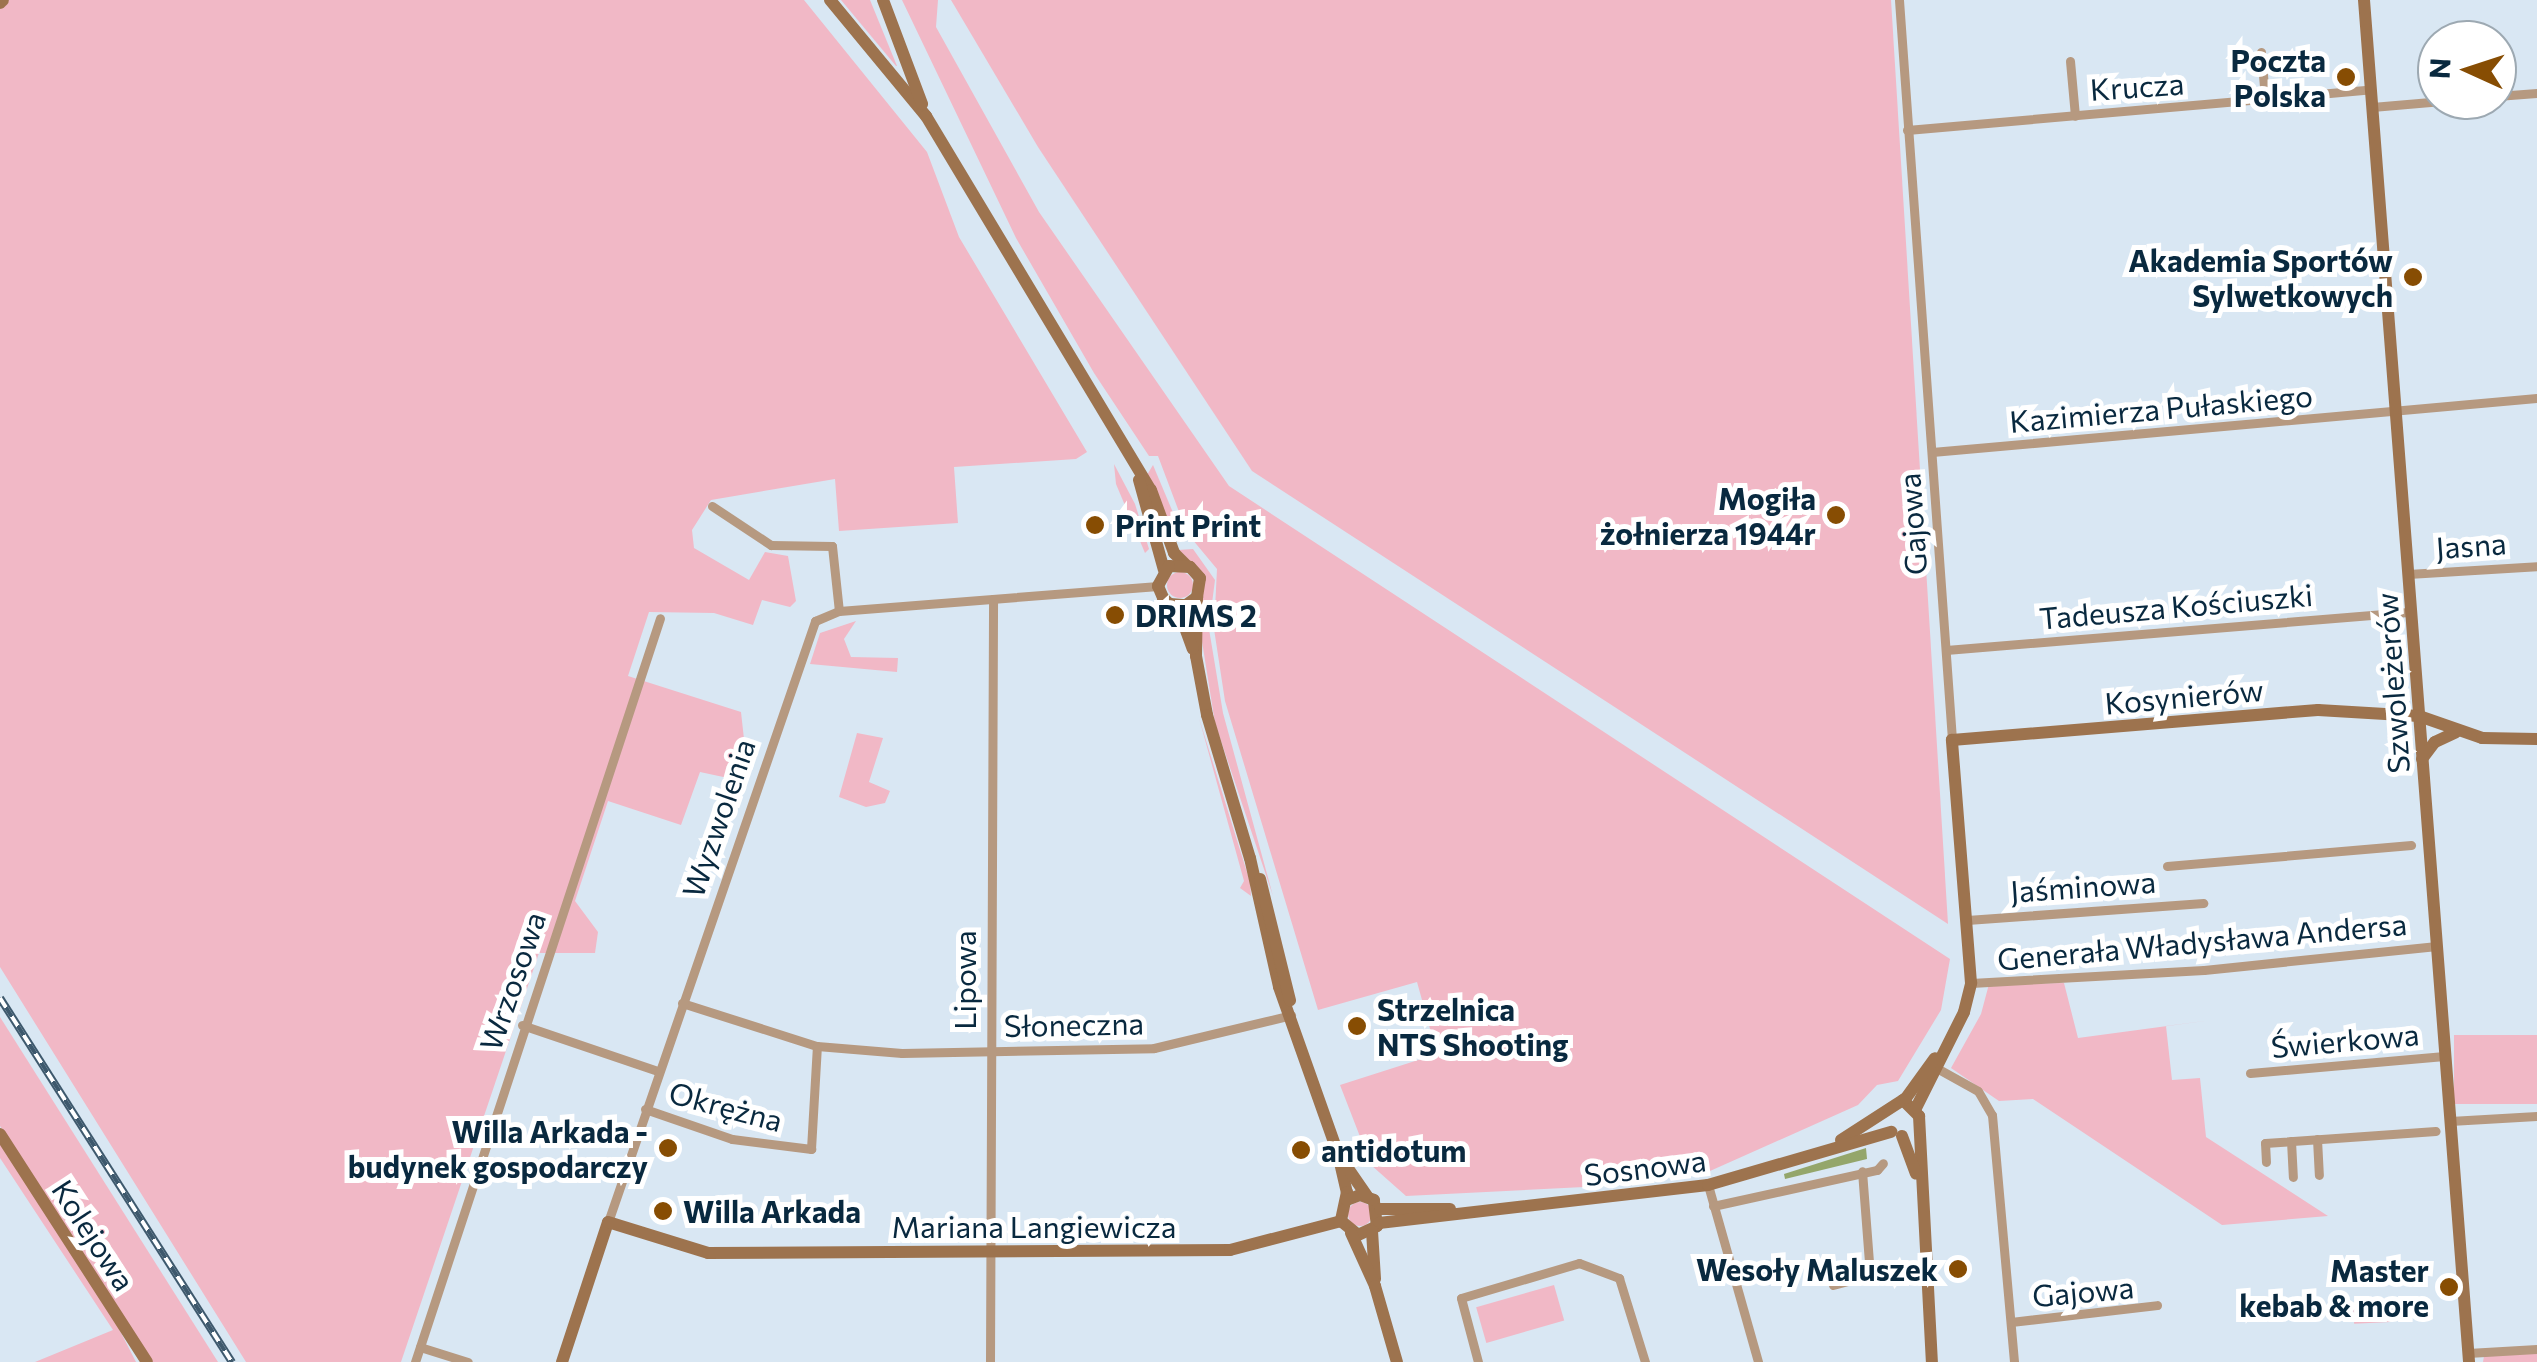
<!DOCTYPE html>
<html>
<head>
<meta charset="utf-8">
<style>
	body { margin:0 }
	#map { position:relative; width:2537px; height:1362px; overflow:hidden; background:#d9e7f3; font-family:Commissioner,sans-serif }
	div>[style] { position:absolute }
	.green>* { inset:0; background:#f1b8c6; transform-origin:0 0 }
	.round { border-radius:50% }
	.water>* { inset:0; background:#94a66b }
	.street>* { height:9px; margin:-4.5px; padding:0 4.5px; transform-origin:4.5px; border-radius:4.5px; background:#b69980 }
	.secondary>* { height:12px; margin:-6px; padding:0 6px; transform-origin:6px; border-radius:6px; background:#9d734e }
	.rail>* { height:8px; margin-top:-4px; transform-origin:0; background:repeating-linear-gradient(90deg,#fff 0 11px,#3e596d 0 22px); box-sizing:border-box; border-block:2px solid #3e596d }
	.dots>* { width:28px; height:28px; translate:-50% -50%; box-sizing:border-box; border:5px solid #fff; border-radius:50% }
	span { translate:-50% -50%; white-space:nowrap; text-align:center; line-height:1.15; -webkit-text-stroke:10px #fff; paint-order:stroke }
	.poi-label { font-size:30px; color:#09293f; font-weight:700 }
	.right { translate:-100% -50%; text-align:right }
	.left { translate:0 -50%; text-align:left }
	.street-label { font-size:30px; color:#09293f }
	.north { position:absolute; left:2417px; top:20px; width:100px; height:100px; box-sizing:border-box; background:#fff; border:2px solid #9da9b2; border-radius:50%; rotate:273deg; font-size:28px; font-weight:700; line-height:40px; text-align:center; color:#09293f }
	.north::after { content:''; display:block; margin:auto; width:35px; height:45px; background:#874d03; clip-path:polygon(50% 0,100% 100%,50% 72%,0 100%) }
</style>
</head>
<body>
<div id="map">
	<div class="green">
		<i style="clip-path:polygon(9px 0,804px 0,927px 152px,959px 237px,1087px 452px,1076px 459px,954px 467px,958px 523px,839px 531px,835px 479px,711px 500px,692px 530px,694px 548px,749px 580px,765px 552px,788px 556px,796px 601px,790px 607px,762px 600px,753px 625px,714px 613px,649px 612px,628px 676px,741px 712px,745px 748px,729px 802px,722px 801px,728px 778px,700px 772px,681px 825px,608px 801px,575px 901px,598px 932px,595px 953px,539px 953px,401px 1362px,246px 1362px,0 967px,0 9px)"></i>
		<i style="clip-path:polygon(841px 0,870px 0,897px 66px,896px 66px)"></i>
		<i style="clip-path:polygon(902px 0,938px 0,936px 27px,1039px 212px,1229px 486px,1950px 959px,1941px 1010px,1898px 1081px,1877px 1085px,1858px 1105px,1710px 1171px,1584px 1187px,1406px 1196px,1371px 1165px,1340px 1085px,1437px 1054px,1417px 982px,1318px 1010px,1225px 701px,1214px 629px,1217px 569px,1187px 533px,1158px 456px,1149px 456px,1094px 373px,1016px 238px)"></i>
		<i style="clip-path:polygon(951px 0,1891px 0,1948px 924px,1252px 471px,1038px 147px)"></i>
		<i style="clip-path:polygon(1114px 464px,1135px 504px,1149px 549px,1145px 553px,1116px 484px)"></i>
		<i style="clip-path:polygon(1153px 465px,1182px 534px,1173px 539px,1147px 475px)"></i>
		<i style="clip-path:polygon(1193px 549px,1215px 580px,1211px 611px,1199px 617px,1204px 574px,1178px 550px)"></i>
		<i class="round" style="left:1167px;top:572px;width:26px;height:26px"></i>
		<i style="clip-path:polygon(856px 621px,844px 639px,851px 657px,898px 658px,897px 672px,810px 664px,820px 633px)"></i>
		<i style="clip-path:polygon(1200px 629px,1209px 629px,1223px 713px,1273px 896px,1215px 723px)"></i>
		<i style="clip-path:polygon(1199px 718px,1250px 882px,1251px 896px,1240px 888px,1244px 881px)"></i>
		<i style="clip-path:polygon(857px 733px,883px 738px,869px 782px,890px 791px,885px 803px,866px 807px,839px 797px)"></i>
		<i style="clip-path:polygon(2064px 983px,2078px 1038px,2212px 1020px,2166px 1026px,2172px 1080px,2200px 1078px,2206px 1137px,2328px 1216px,2222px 1225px,2033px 1099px,1999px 1101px,1951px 1068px,1981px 1014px,1989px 984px)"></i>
		<i style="clip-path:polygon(0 1017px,218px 1362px,152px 1362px,0 1126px)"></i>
		<i style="left:2537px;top:1035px;width:69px;height:83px;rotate:90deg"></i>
		<i style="clip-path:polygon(0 1142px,118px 1327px,136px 1362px,35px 1362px,113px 1330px,0 1158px)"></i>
		<i class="round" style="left:1348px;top:1202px;width:24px;height:24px"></i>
		<i style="left:1554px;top:1285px;width:37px;height:81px;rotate:74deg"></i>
		<i style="left:2389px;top:1301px;width:21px;height:36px;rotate:87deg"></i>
		<i style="clip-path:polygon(2537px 1353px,2537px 1362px,2483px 1362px,2484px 1356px)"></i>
	</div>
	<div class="water">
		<i style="clip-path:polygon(1866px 1148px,1867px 1159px,1785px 1179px,1784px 1174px)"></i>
	</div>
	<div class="street">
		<i style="left:1899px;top:0;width:742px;rotate:85.9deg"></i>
		<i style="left:2261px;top:52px;width:46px;rotate:85deg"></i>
		<i style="left:2070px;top:61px;width:55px;rotate:84.8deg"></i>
		<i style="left:2497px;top:96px;width:40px;rotate:-4.3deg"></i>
		<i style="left:2372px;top:107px;width:82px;rotate:-4.9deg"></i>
		<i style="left:1907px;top:130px;width:466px;rotate:-5deg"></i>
		<i style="left:1932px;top:452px;width:607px;rotate:-5.1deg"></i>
		<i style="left:712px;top:506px;width:71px;rotate:33.5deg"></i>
		<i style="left:771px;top:545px;width:61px;rotate:0.9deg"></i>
		<i style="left:832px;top:546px;width:65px;rotate:83.9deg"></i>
		<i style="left:2408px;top:574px;width:129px;rotate:-3.5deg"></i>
		<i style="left:1946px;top:650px;width:467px;rotate:-4.7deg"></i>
		<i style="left:2167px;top:866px;width:245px;rotate:-4.9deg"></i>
		<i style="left:1967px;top:920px;width:237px;rotate:-4.1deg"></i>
		<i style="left:1971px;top:983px;width:233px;rotate:-3.2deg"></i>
		<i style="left:2204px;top:970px;width:234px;rotate:-5.9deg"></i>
		<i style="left:682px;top:1003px;width:142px;rotate:17.7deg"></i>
		<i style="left:817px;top:1046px;width:85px;rotate:4.7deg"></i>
		<i style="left:902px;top:1053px;width:252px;rotate:-1.1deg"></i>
		<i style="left:1154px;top:1048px;width:141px;rotate:-13.5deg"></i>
		<i style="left:522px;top:1025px;width:144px;rotate:18.7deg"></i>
		<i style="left:1933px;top:1066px;width:51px;rotate:29.1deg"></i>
		<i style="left:1978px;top:1091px;width:28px;rotate:60deg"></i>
		<i style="left:1992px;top:1115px;width:248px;rotate:84.9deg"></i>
		<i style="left:2250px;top:1073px;width:195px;rotate:-5deg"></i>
		<i style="left:645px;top:1109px;width:92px;rotate:19deg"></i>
		<i style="left:732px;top:1139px;width:80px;rotate:7.2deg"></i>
		<i style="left:811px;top:1149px;width:103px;rotate:-86.7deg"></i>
		<i style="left:2450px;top:1121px;width:87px;rotate:-3.3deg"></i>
		<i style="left:2317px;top:1139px;width:36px;rotate:87deg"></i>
		<i style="left:2291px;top:1141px;width:36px;rotate:87deg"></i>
		<i style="left:2266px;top:1162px;width:19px;rotate:-93deg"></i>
		<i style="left:2265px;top:1143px;width:171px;rotate:-4deg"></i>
		<i style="left:1708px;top:1185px;width:184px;rotate:74.2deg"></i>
		<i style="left:1713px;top:1206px;width:168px;rotate:-12.4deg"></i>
		<i style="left:1877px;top:1170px;width:9px;rotate:-49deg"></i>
		<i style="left:608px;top:1222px;width:636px;rotate:-70.99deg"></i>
		<i style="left:815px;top:621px;width:26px;rotate:-23deg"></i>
		<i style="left:839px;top:611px;width:320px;rotate:-4.5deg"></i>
		<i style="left:1833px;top:1285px;width:38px;rotate:-15deg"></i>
		<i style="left:1870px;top:1275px;width:104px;rotate:-94.4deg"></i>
		<i style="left:2011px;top:1322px;width:147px;rotate:-6.6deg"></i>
		<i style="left:420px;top:1347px;width:50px;rotate:17.4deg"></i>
		<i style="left:2468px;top:1353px;width:69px;rotate:-3.3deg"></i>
		<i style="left:415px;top:1362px;width:783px;rotate:-71.77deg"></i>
		<i style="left:990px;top:1362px;width:763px;rotate:-89.77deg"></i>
		<i style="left:1478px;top:1362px;width:66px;rotate:-104.9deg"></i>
		<i style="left:1461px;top:1298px;width:123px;rotate:-16.5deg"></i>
		<i style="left:1579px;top:1263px;width:43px;rotate:20.6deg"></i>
		<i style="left:1619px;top:1278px;width:88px;rotate:72.8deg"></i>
	</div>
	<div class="secondary">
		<i style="left:830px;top:0;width:151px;rotate:50.4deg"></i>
		<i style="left:926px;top:116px;width:436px;rotate:59deg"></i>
		<i style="left:1151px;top:490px;width:67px;rotate:69.9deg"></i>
		<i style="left:1174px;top:553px;width:17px;rotate:45deg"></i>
		<i style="left:883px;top:0;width:111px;rotate:69.4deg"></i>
		<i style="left:2364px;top:0;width:1366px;rotate:85.59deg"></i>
		<i style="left:0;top:3px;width:4px;rotate:-45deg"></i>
		<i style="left:1139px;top:480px;width:93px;rotate:74.5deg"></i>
		<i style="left:1197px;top:597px;width:59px;rotate:91deg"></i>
		<i style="left:1196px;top:656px;width:60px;rotate:79.4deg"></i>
		<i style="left:1207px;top:715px;width:149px;rotate:73.3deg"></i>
		<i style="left:1250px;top:858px;width:132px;rotate:77.3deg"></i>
		<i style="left:1279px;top:987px;width:177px;rotate:70.5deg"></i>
		<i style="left:1338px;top:1154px;width:39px;rotate:77deg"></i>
		<i style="left:1347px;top:1192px;width:30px;rotate:102deg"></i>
		<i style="left:1341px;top:1221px;width:22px;rotate:39deg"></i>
		<i style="left:1358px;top:1235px;width:21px;rotate:-25deg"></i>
		<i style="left:1377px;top:1226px;width:26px;rotate:-97deg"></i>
		<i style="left:1374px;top:1200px;width:15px;rotate:-160deg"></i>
		<i style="left:1360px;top:1195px;width:14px;rotate:159deg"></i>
		<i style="left:1170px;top:604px;width:16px;rotate:4deg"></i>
		<i style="left:1186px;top:605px;width:14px;rotate:-36deg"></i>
		<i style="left:1197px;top:597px;width:19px;rotate:-81deg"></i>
		<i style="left:1200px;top:578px;width:15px;rotate:-132deg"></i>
		<i style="left:1190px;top:567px;width:21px;rotate:-177deg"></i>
		<i style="left:1169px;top:566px;width:23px;rotate:119deg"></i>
		<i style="left:1158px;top:586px;width:13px;rotate:67deg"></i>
		<i style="left:1163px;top:598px;width:23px;rotate:43deg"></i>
		<i style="left:1180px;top:614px;width:37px;rotate:70deg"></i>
		<i style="left:2422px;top:759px;width:21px;rotate:-53deg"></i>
		<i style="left:2435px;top:742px;width:23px;rotate:-25deg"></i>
		<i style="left:1260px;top:879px;width:125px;rotate:76.1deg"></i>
		<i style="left:1903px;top:1100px;width:23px;rotate:45deg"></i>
		<i style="left:1919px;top:1116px;width:246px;rotate:87deg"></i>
		<i style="left:1916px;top:1108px;width:107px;rotate:-63.4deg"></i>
		<i style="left:1964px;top:1012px;width:30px;rotate:-76deg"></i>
		<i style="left:1971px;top:983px;width:244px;rotate:-94.5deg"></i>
		<i style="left:1952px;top:740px;width:367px;rotate:-4.7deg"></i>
		<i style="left:2318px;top:710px;width:101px;rotate:3.4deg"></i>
		<i style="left:2419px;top:716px;width:67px;rotate:19.2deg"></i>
		<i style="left:2482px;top:738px;width:55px;rotate:1deg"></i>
		<i style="left:0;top:1134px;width:271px;rotate:57.2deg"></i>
		<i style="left:1902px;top:1136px;width:40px;rotate:69.8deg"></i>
		<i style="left:1841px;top:1140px;width:77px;rotate:-32.9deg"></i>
		<i style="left:1906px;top:1098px;width:49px;rotate:-54.1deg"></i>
		<i style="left:1338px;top:1154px;width:51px;rotate:55.4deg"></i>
		<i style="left:1380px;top:1209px;width:70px"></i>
		<i style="left:1379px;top:1223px;width:331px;rotate:-6.6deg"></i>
		<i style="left:1708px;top:1185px;width:191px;rotate:-16.2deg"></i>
		<i style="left:1372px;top:1231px;width:48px;rotate:86.4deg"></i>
		<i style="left:1351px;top:1233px;width:58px;rotate:65.6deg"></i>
		<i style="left:1375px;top:1286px;width:79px;rotate:73.9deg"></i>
		<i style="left:562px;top:1362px;width:147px;rotate:-71.8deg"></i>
		<i style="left:608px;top:1222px;width:105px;rotate:17.2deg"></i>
		<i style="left:708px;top:1253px;width:522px;rotate:-0.33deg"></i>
		<i style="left:1230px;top:1250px;width:115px;rotate:-14.6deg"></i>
	</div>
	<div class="rail">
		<i style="left:0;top:998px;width:432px;rotate:57.5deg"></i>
	</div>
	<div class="dots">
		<i style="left:2346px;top:77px;background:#874d03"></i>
		<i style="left:2413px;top:277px;background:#874d03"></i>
		<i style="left:1836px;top:515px;background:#874d03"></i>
		<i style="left:1095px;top:525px;background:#874d03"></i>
		<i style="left:1115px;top:615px;background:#874d03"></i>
		<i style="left:1357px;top:1026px;background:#874d03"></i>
		<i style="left:668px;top:1148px;background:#874d03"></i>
		<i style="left:1301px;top:1150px;background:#874d03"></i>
		<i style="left:663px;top:1211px;background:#874d03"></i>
		<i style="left:1958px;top:1269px;background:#874d03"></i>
		<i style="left:2449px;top:1287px;background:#874d03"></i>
	</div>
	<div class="poi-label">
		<span class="right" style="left:2326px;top:77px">Poczta<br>Polska</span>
		<span class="right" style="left:2393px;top:277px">Akademia Sportów<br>Sylwetkowych</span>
		<span class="right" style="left:1816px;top:515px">Mogiła<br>żołnierza 1944r</span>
		<span class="left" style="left:1115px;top:525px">Print Print</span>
		<span class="left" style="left:1135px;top:615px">DRIMS 2</span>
		<span class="left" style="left:1377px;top:1026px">Strzelnica<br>NTS Shooting</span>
		<span class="right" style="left:648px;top:1148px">Willa Arkada -<br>budynek gospodarczy</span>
		<span class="left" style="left:1321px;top:1150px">antidotum</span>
		<span class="left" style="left:683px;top:1211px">Willa Arkada</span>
		<span class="right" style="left:1938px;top:1269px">Wesoły Maluszek</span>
		<span class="right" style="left:2429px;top:1287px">Master<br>kebab &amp; more</span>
	</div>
	<div class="street-label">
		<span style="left:2137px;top:86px;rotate:-4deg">Krucza</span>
		<span style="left:2161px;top:408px;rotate:-5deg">Kazimierza Pułaskiego</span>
		<span style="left:1912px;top:524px;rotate:-94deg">Gajowa</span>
		<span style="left:2471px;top:545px;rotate:-4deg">Jasna</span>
		<span style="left:2176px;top:606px;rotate:-5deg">Tadeusza Kościuszki</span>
		<span style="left:2392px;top:683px;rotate:-94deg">Szwoleżerów</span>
		<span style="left:2184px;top:696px;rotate:-5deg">Kosynierów</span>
		<span style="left:718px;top:818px;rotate:-71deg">Wyzwolenia</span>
		<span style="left:2083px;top:886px;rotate:-4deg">Jaśminowa</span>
		<span style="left:2202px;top:941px;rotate:-5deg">Generała Władysława Andersa</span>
		<span style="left:964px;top:980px;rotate:-90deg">Lipowa</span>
		<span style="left:512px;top:981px;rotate:-71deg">Wrzosowa</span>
		<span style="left:1074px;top:1024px;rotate:-1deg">Słoneczna</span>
		<span style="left:2345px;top:1040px;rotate:-5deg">Świerkowa</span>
		<span style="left:726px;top:1106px;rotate:15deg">Okrężna</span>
		<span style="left:1645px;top:1167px;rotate:-7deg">Sosnowa</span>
		<span style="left:1034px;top:1226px">Mariana Langiewicza</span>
		<span style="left:94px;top:1235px;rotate:57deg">Kolejowa</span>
		<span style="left:2083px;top:1291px;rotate:-5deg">Gajowa</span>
	</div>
	<div class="north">N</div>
</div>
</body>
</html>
